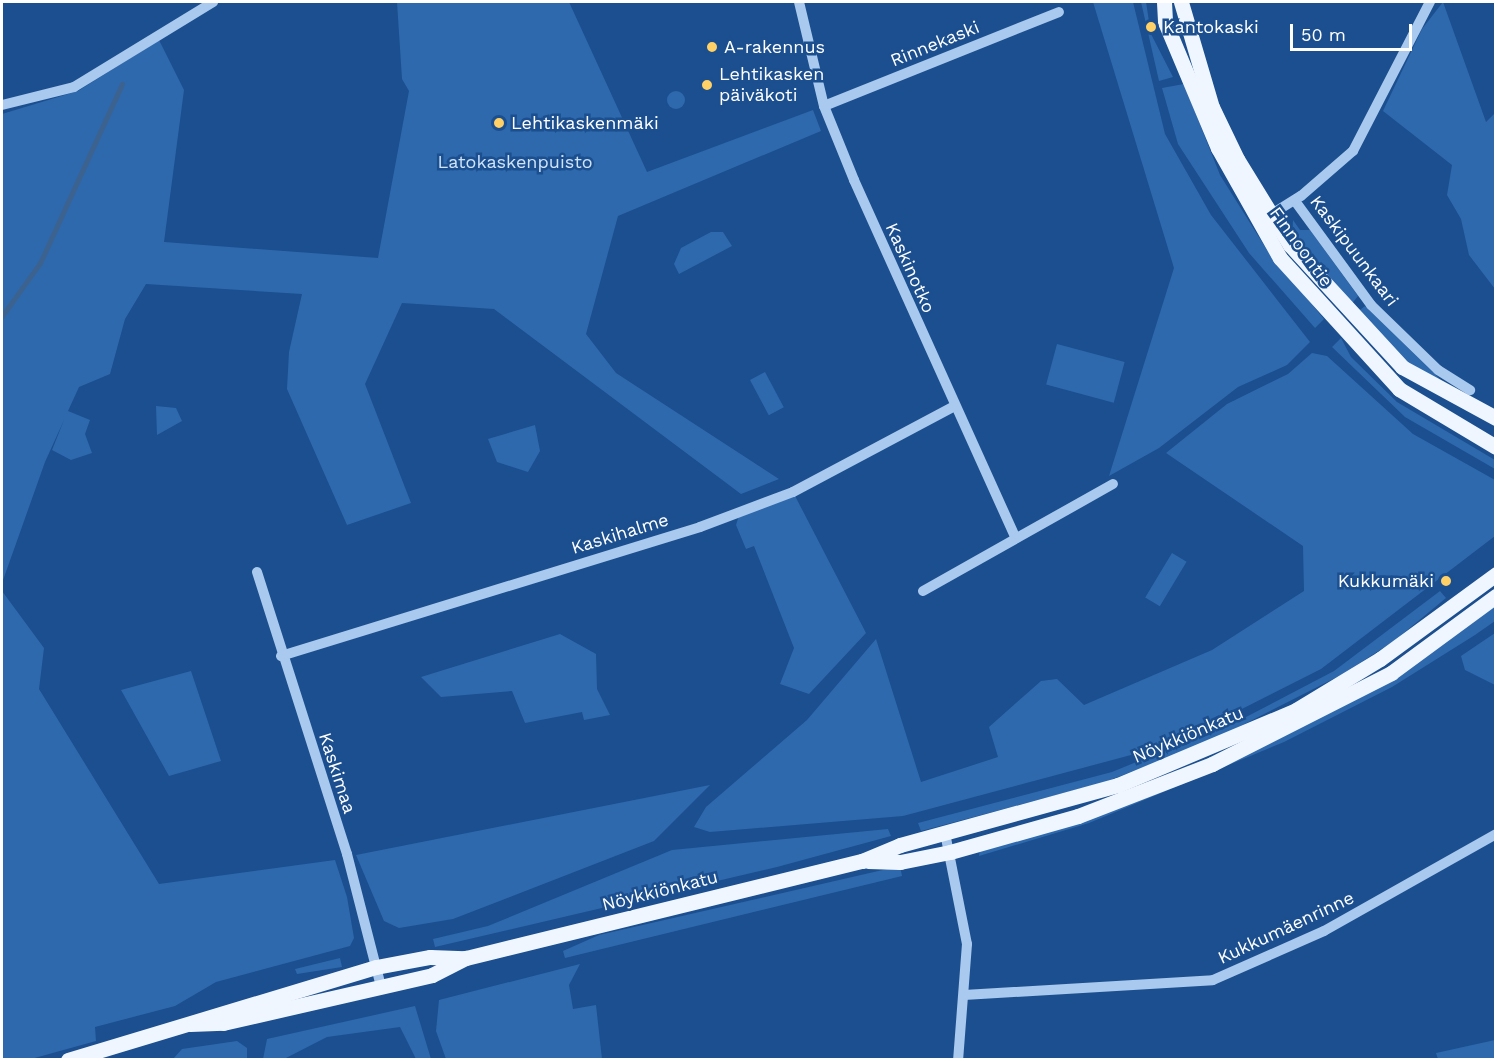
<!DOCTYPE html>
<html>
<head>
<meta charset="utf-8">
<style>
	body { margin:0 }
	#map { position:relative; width:1497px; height:1061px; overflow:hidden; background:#1b4f8f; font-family:"Work Sans",sans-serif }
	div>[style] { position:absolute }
	.green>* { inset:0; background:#2e69ad; transform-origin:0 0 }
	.round { border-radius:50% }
	.stream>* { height:5px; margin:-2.5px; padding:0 2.5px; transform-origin:2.5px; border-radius:2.5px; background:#3c6290 }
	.minor>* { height:10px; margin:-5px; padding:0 5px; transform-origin:5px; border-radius:5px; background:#a9c9ee }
	.major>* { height:15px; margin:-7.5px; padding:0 7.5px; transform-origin:7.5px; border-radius:7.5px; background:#f0f6ff }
	.dots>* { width:16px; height:16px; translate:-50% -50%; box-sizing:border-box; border:3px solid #1b4f8f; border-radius:50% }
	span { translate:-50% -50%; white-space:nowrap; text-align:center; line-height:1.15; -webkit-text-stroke:5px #1b4f8f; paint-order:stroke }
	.poi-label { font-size:18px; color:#fff }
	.left { translate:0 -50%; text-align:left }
	.right { translate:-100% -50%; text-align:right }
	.street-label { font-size:18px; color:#fff }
	.park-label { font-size:18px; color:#cfe3fa }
	.frame { position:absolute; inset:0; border:3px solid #fff; pointer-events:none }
	.scale { position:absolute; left:1290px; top:24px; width:122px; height:27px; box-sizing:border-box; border:3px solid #fff; border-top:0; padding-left:8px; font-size:18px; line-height:21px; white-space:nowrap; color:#fff; -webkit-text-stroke:4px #1b4f8f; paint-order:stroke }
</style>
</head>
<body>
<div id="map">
	<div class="green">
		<i style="clip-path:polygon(397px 2px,569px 2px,647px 172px,813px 110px,821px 131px,618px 216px,586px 334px,616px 373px,779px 479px,741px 494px,494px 309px,402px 303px,365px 384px,411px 503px,347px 525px,287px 389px,289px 352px,302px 294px,146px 284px,125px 319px,110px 374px,79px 387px,68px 411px,90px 420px,85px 434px,92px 453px,71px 460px,52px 450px,64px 420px,45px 462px,2px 583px,2px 114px,78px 91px,159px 40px,184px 90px,164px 242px,378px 258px,409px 91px,402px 79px)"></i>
		<i style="clip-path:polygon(1093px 2px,1133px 2px,1165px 134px,1211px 215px,1310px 342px,1287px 365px,1238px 387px,1159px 448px,1109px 476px,1174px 268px)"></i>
		<i style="clip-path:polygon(1141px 2px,1146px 2px,1151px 34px,1173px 77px,1159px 81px)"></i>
		<i style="clip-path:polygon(1443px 2px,1486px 122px,1495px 113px,1495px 289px,1469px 255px,1461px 219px,1447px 195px,1452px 165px,1383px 111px,1422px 29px)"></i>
		<i style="clip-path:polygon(1184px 84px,1220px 175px,1267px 250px,1324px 319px,1315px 328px,1249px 253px,1178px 144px,1162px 88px)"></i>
		<i class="round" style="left:667px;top:91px;width:18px;height:18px"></i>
		<i style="clip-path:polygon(1293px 220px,1300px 230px,1310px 230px,1358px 296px,1350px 306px,1292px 237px)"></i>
		<i style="clip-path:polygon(711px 232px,723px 232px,732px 246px,679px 274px,674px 264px,681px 248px)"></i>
		<i style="clip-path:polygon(1365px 306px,1442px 381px,1418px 372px,1356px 313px)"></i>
		<i style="clip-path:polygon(1341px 338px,1351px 357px,1397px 402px,1495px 460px,1495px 469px,1405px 417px,1332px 347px)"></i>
		<i style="left:1057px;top:344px;width:70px;height:42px;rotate:15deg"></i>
		<i style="clip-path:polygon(1312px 353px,1327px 356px,1413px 434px,1495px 480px,1495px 536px,1321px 669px,1222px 719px,1131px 755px,903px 816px,710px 832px,694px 827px,706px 807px,807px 720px,876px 639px,921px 782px,998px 757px,989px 727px,1041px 681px,1057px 679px,1084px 705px,1212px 650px,1304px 591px,1303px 546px,1166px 453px,1227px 404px,1288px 374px)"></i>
		<i style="left:765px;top:372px;width:40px;height:17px;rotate:62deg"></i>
		<i style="clip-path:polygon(156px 406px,176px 408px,182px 421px,157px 435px)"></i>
		<i style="clip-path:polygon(535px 425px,540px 451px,528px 472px,497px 462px,488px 439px)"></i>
		<i style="clip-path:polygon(793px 492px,866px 633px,809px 694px,780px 684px,794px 648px,754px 546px,746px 549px,736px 525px,740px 512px)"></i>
		<i style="left:1172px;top:553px;width:17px;height:52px;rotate:31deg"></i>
		<i style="clip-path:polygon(2px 591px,44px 648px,39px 689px,159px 884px,335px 860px,347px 897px,354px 938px,350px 946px,216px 982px,175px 1006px,95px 1027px,96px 1041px,31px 1059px,2px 1059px)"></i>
		<i style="clip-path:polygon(1440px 591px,1446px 598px,1394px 641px,1341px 675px,1213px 740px,1105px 782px,921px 831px,918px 823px,1112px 772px,1246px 717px,1334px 671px)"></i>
		<i style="clip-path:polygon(1495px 606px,1495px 621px,1475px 635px,1392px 687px,1284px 742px,1089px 823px,979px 856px,980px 848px,1047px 829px,1409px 669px)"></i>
		<i style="clip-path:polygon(1495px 633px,1495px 685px,1465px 670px,1461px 656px)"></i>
		<i style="clip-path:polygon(560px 634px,596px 654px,597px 689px,610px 715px,584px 720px,582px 712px,525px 723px,512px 691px,441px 697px,421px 677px)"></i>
		<i style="clip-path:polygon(191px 671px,221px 761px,169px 776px,121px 690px)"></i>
		<i style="clip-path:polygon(710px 785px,654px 841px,453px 919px,399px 928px,384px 921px,356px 855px)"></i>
		<i style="clip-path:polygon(888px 829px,891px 836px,777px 867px,435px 947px,433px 939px,488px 926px,672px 850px)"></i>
		<i style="clip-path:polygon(900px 866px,902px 876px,565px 958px,563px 951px,599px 935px)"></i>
		<i style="clip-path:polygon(340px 958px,342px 967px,297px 974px,295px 969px)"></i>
		<i style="clip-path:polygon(580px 964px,569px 985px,573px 1009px,596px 1005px,602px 1059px,446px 1059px,436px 1031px,439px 1000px)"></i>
		<i style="clip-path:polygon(415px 1006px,431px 1059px,416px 1059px,400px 1027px,327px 1037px,284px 1059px,263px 1059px,267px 1039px)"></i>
		<i style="clip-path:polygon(1495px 1040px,1495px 1059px,1438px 1059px,1436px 1053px)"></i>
		<i style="clip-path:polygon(237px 1041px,247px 1048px,247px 1059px,173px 1059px,182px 1049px)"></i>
	</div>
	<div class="stream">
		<i style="left:2px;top:316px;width:65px;rotate:-54.4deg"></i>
		<i style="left:40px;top:263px;width:197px;rotate:-65.4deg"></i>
	</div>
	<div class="minor">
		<i style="left:799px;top:2px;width:107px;rotate:76.5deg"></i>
		<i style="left:824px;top:106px;width:80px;rotate:67.9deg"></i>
		<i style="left:854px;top:180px;width:393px;rotate:65.7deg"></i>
		<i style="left:2px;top:105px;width:74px;rotate:-14deg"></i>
		<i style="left:74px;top:87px;width:163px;rotate:-31.4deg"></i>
		<i style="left:824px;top:106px;width:253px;rotate:-21.8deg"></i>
		<i style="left:1295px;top:201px;width:129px;rotate:53.8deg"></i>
		<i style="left:1371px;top:305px;width:93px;rotate:44.1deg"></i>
		<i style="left:1438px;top:370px;width:38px;rotate:32deg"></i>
		<i style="left:1267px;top:217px;width:40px;rotate:-32deg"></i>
		<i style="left:1301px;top:196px;width:69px;rotate:-40.9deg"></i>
		<i style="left:1353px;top:151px;width:168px;rotate:-62.7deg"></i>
		<i style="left:257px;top:572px;width:296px;rotate:72.3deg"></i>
		<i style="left:347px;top:854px;width:136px;rotate:75.6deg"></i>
		<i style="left:923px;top:591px;width:218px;rotate:-29.4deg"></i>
		<i style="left:281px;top:656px;width:438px;rotate:-17.1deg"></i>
		<i style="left:700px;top:527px;width:99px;rotate:-20.6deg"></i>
		<i style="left:793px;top:492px;width:181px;rotate:-28deg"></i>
		<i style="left:945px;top:833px;width:113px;rotate:78.8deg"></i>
		<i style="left:967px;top:944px;width:116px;rotate:94.4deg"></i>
		<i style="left:964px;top:995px;width:249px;rotate:-3.4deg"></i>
		<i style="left:1213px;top:980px;width:121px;rotate:-23.8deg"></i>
		<i style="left:1324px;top:931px;width:197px;rotate:-29.4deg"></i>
	</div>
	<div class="major">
		<i style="left:1164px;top:2px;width:20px;rotate:87deg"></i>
		<i style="left:1165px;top:22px;width:137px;rotate:67.2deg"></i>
		<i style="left:1218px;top:148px;width:126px;rotate:60.6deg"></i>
		<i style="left:1280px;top:258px;width:177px;rotate:47.7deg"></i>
		<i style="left:1399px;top:389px;width:113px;rotate:30.9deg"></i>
		<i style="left:1181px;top:2px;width:109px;rotate:73.6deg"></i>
		<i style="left:1212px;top:107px;width:58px;rotate:64.3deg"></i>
		<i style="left:1237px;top:159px;width:101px;rotate:58.4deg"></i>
		<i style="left:1290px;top:245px;width:166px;rotate:47.4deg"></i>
		<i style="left:1402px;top:367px;width:107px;rotate:28.5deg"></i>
		<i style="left:868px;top:861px;width:32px;rotate:2deg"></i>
		<i style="left:900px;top:862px;width:51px;rotate:-11.3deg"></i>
		<i style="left:950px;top:852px;width:133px;rotate:-15.7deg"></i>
		<i style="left:1078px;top:816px;width:144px;rotate:-21.2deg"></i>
		<i style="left:1212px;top:764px;width:201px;rotate:-26.9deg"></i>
		<i style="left:1391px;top:673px;width:130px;rotate:-36.3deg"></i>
		<i style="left:190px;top:1024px;width:33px;rotate:-2deg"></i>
		<i style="left:223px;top:1023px;width:214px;rotate:-12.9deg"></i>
		<i style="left:432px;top:975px;width:38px;rotate:-27deg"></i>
		<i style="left:466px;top:958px;width:408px;rotate:-13.8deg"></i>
		<i style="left:862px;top:861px;width:41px;rotate:-22.8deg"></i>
		<i style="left:900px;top:845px;width:226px;rotate:-15.4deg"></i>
		<i style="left:1118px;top:785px;width:193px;rotate:-22.8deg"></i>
		<i style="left:1296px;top:710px;width:98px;rotate:-31.3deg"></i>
		<i style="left:1380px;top:659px;width:144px;rotate:-36.2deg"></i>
		<i style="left:68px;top:1060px;width:322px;rotate:-16.8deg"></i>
		<i style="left:376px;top:967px;width:55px;rotate:-10.5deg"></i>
		<i style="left:430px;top:957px;width:34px;rotate:2deg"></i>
	</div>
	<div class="dots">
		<i style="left:1151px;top:27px;background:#ffd166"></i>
		<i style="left:712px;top:47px;background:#ffd166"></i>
		<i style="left:707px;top:85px;background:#ffd166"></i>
		<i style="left:499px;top:123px;background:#ffd166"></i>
		<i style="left:1446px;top:581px;background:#ffd166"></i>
	</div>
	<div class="poi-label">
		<span class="left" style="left:1163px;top:27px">Kantokaski</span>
		<span class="left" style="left:724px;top:47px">A-rakennus</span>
		<span class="left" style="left:719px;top:85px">Lehtikasken<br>päiväkoti</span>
		<span class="left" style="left:511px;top:123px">Lehtikaskenmäki</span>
		<span class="right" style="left:1434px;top:581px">Kukkumäki</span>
	</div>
	<div class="street-label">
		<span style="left:935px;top:44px;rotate:-22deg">Rinnekaski</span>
		<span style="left:1301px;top:247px;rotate:54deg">Finnoontie</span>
		<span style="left:1354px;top:251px;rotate:53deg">Kaskipuunkaari</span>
		<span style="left:910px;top:268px;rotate:66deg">Kaskinotko</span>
		<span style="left:620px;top:534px;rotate:-17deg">Kaskihalme</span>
		<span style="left:1188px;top:735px;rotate:-23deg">Nöykkiönkatu</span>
		<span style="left:337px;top:773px;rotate:72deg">Kaskimaa</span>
		<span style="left:660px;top:891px;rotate:-14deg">Nöykkiönkatu</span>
		<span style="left:1286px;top:928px;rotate:-25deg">Kukkumäenrinne</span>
	</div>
	<div class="park-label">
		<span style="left:515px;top:162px">Latokaskenpuisto</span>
	</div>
	<div class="frame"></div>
	<div class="scale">50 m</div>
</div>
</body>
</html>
